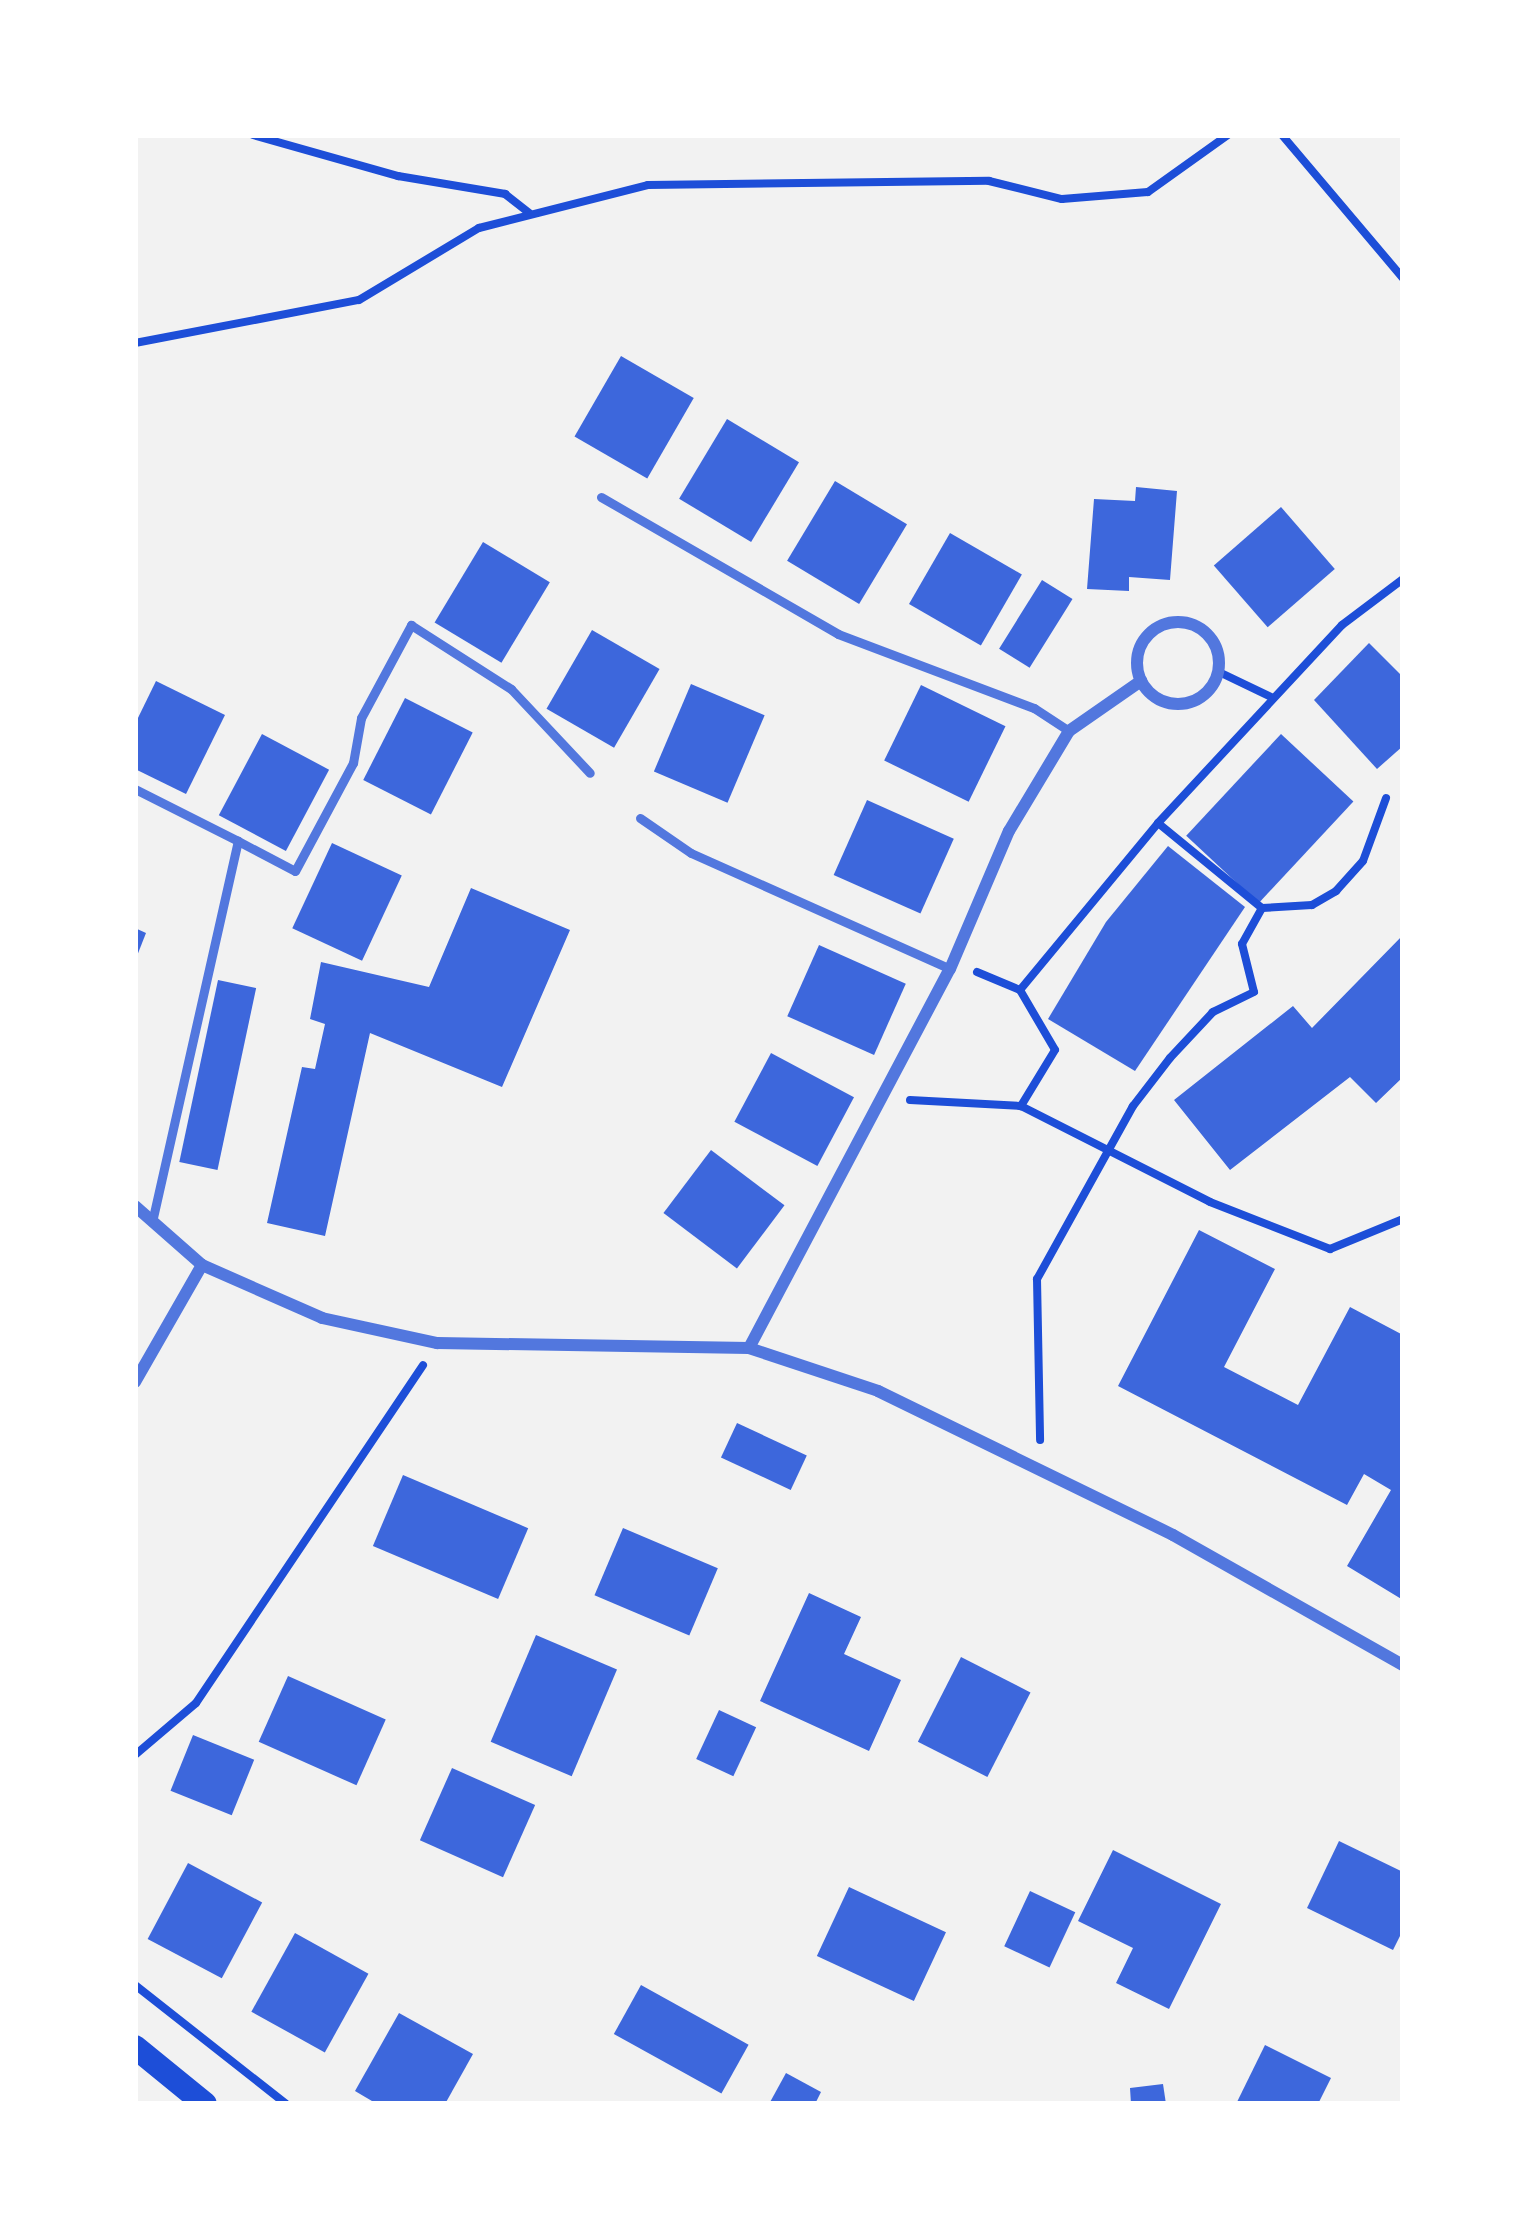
<!DOCTYPE html>
<html>
<head>
<meta charset="utf-8">
<style>
	body { margin:0 }
	#map { position:relative; width:1538px; height:2239px; overflow:hidden; background:#f2f2f2; font-family:Barlow,sans-serif }
	div>[style] { position:absolute }
	.building>* { inset:0; background:#3d67dc; transform-origin:0 0 }
	.path>* { height:8px; margin:-4px; padding:0 4px; transform-origin:4px; border-radius:4px; background:#1d4ed8 }
	.service>* { height:9px; margin:-4.5px; padding:0 4.5px; transform-origin:4.5px; border-radius:4.5px; background:#5277de }
	.minor>* { height:12px; margin:-6px; padding:0 6px; transform-origin:6px; border-radius:6px; background:#5277de }
	.minor>.ring { margin:-6px; padding:0; box-sizing:content-box; background:none; border:12px solid #5277de; border-radius:50% }
	.secondary>* { height:24px; margin:-12px; padding:0 12px; transform-origin:12px; border-radius:12px; background:#1d4ed8 }
	span { translate:-50% -50%; white-space:nowrap; text-align:center; line-height:1.15; -webkit-text-stroke:9px #fff; paint-order:stroke }
	.frame { position:absolute; inset:0; border:138px solid #fff; pointer-events:none }
</style>
</head>
<body>
<div id="map">
	<div class="building">
		<i style="left:621px;top:356px;width:84px;height:93px;rotate:30deg"></i>
		<i style="left:727px;top:419px;width:84px;height:93px;rotate:31deg"></i>
		<i style="left:835px;top:481px;width:84px;height:93px;rotate:31deg"></i>
		<i style="clip-path:polygon(1136px 487px,1177px 491px,1170px 580px,1129px 577px,1129px 591px,1087px 589px,1094px 499px,1135px 501px)"></i>
		<i style="left:1281px;top:507px;width:82px;height:89px;rotate:49deg"></i>
		<i style="left:950px;top:533px;width:83px;height:82px;rotate:30deg"></i>
		<i style="left:483px;top:542px;width:78px;height:94px;rotate:31deg"></i>
		<i style="left:1042px;top:580px;width:36px;height:81px;rotate:32deg"></i>
		<i style="left:592px;top:630px;width:78px;height:91px;rotate:30deg"></i>
		<i style="clip-path:polygon(1369px 643px,1403px 677px,1403px 746px,1377px 769px,1314px 700px)"></i>
		<i style="clip-path:polygon(156px 681px,225px 715px,186px 794px,135px 769px,135px 724px)"></i>
		<i style="left:691px;top:684px;width:80px;height:95px;rotate:23deg"></i>
		<i style="left:921px;top:685px;width:94px;height:84px;rotate:26deg"></i>
		<i style="left:405px;top:698px;width:76px;height:92px;rotate:27deg"></i>
		<i style="left:262px;top:734px;width:76px;height:92px;rotate:28deg"></i>
		<i style="left:1281px;top:734px;width:99px;height:139px;rotate:43deg"></i>
		<i style="left:867px;top:800px;width:95px;height:82px;rotate:24deg"></i>
		<i style="left:332px;top:843px;width:77px;height:94px;rotate:25deg"></i>
		<i style="clip-path:polygon(1168px 846px,1245px 907px,1135px 1071px,1048px 1019px,1106px 922px)"></i>
		<i style="clip-path:polygon(471px 888px,570px 930px,502px 1087px,370px 1033px,325px 1236px,267px 1223px,302px 1067px,315px 1069px,325px 1024px,310px 1019px,321px 962px,429px 987px)"></i>
		<i style="clip-path:polygon(135px 928px,146px 933px,135px 961px)"></i>
		<i style="clip-path:polygon(1403px 935px,1403px 1077px,1376px 1103px,1350px 1077px,1230px 1170px,1174px 1100px,1293px 1006px,1312px 1028px)"></i>
		<i style="left:819px;top:945px;width:95px;height:78px;rotate:24deg"></i>
		<i style="left:218px;top:980px;width:39px;height:186px;rotate:12deg"></i>
		<i style="left:771px;top:1053px;width:94px;height:78px;rotate:28deg"></i>
		<i style="left:711px;top:1150px;width:92px;height:79px;rotate:37deg"></i>
		<i style="clip-path:polygon(1199px 1230px,1275px 1269px,1224px 1367px,1298px 1405px,1350px 1307px,1403px 1335px,1403px 1600px,1347px 1566px,1391px 1490px,1364px 1474px,1347px 1505px,1118px 1386px)"></i>
		<i style="left:737px;top:1423px;width:77px;height:38px;rotate:25deg"></i>
		<i style="left:403px;top:1475px;width:136px;height:77px;rotate:23deg"></i>
		<i style="left:623px;top:1528px;width:103px;height:73px;rotate:23deg"></i>
		<i style="clip-path:polygon(809px 1593px,861px 1617px,844px 1654px,901px 1680px,869px 1751px,760px 1701px)"></i>
		<i style="left:536px;top:1635px;width:88px;height:116px;rotate:23deg"></i>
		<i style="left:961px;top:1657px;width:78px;height:95px;rotate:27deg"></i>
		<i style="left:288px;top:1676px;width:107px;height:72px;rotate:24deg"></i>
		<i style="left:719px;top:1710px;width:41px;height:54px;rotate:25deg"></i>
		<i style="left:193px;top:1735px;width:66px;height:60px;rotate:22deg"></i>
		<i style="left:452px;top:1768px;width:91px;height:79px;rotate:24deg"></i>
		<i style="clip-path:polygon(1339px 1841px,1403px 1872px,1403px 1930px,1393px 1950px,1307px 1908px)"></i>
		<i style="clip-path:polygon(1113px 1850px,1221px 1904px,1169px 2009px,1116px 1983px,1133px 1948px,1078px 1921px)"></i>
		<i style="left:188px;top:1863px;width:84px;height:86px;rotate:28deg"></i>
		<i style="left:849px;top:1887px;width:107px;height:76px;rotate:25deg"></i>
		<i style="left:1030px;top:1891px;width:50px;height:61px;rotate:25deg"></i>
		<i style="left:295px;top:1933px;width:84px;height:90px;rotate:29deg"></i>
		<i style="left:641px;top:1985px;width:123px;height:56px;rotate:29deg"></i>
		<i style="clip-path:polygon(399px 2013px,473px 2054px,445px 2104px,377px 2104px,355px 2091px)"></i>
		<i style="clip-path:polygon(1265px 2045px,1331px 2078px,1318px 2104px,1237px 2102px)"></i>
		<i style="clip-path:polygon(786px 2073px,821px 2092px,815px 2104px,769px 2104px)"></i>
		<i style="clip-path:polygon(1163px 2084px,1166px 2104px,1131px 2104px,1130px 2088px)"></i>
	</div>
	<div class="path">
		<i style="left:253px;top:135px;width:151px;rotate:15.8deg"></i>
		<i style="left:398px;top:176px;width:109px;rotate:9.5deg"></i>
		<i style="left:505px;top:194px;width:31px;rotate:38deg"></i>
		<i style="left:1282px;top:135px;width:187px;rotate:49.8deg"></i>
		<i style="left:135px;top:343px;width:228px;rotate:-10.9deg"></i>
		<i style="left:359px;top:300px;width:140px;rotate:-31deg"></i>
		<i style="left:479px;top:228px;width:174px;rotate:-14.3deg"></i>
		<i style="left:648px;top:185px;width:341px;rotate:-0.7deg"></i>
		<i style="left:989px;top:181px;width:75px;rotate:13.9deg"></i>
		<i style="left:1062px;top:199px;width:86px;rotate:-4.7deg"></i>
		<i style="left:1148px;top:192px;width:98px;rotate:-35.5deg"></i>
		<i style="left:1219px;top:672px;width:60px;rotate:25.7deg"></i>
		<i style="left:1158px;top:823px;width:270px;rotate:-47.1deg"></i>
		<i style="left:1342px;top:625px;width:76px;rotate:-37deg"></i>
		<i style="left:1262px;top:908px;width:50px;rotate:-3.4deg"></i>
		<i style="left:1312px;top:905px;width:28px;rotate:-30deg"></i>
		<i style="left:1336px;top:891px;width:40px;rotate:-48deg"></i>
		<i style="left:1363px;top:861px;width:67px;rotate:-69.9deg"></i>
		<i style="left:977px;top:972px;width:47px;rotate:22.7deg"></i>
		<i style="left:1020px;top:990px;width:217px;rotate:-50.4deg"></i>
		<i style="left:1158px;top:823px;width:134px;rotate:39.3deg"></i>
		<i style="left:1262px;top:908px;width:41px;rotate:119.1deg"></i>
		<i style="left:1242px;top:944px;width:49px;rotate:76deg"></i>
		<i style="left:1254px;top:992px;width:46px;rotate:154deg"></i>
		<i style="left:1213px;top:1012px;width:63px;rotate:133.1deg"></i>
		<i style="left:1170px;top:1058px;width:61px;rotate:127.6deg"></i>
		<i style="left:1133px;top:1106px;width:198px;rotate:119deg"></i>
		<i style="left:1037px;top:1279px;width:161px;rotate:88.9deg"></i>
		<i style="left:1020px;top:990px;width:69px;rotate:59.7deg"></i>
		<i style="left:1055px;top:1050px;width:66px;rotate:121.3deg"></i>
		<i style="left:910px;top:1100px;width:111px;rotate:3.1deg"></i>
		<i style="left:1021px;top:1106px;width:212px;rotate:26.9deg"></i>
		<i style="left:1210px;top:1202px;width:129px;rotate:21.4deg"></i>
		<i style="left:1330px;top:1249px;width:79px;rotate:-22.3deg"></i>
		<i style="left:135px;top:1755px;width:80px;rotate:-40.4deg"></i>
		<i style="left:196px;top:1703px;width:407px;rotate:-56.1deg"></i>
		<i style="left:135px;top:1985px;width:192px;rotate:38.2deg"></i>
	</div>
	<div class="service">
		<i style="left:601px;top:497px;width:274px;rotate:30deg"></i>
		<i style="left:838px;top:634px;width:210px;rotate:20.7deg"></i>
		<i style="left:1034px;top:708px;width:42px;rotate:33.3deg"></i>
		<i style="left:135px;top:789px;width:115px;rotate:26.8deg"></i>
		<i style="left:640px;top:818px;width:62px;rotate:34.5deg"></i>
		<i style="left:691px;top:853px;width:284px;rotate:24.1deg"></i>
		<i style="left:152px;top:1222px;width:391px;rotate:-77.3deg"></i>
		<i style="left:238px;top:841px;width:64px;rotate:27.8deg"></i>
		<i style="left:295px;top:871px;width:123px;rotate:-61.8deg"></i>
		<i style="left:353px;top:763px;width:46px;rotate:-79.9deg"></i>
		<i style="left:361px;top:718px;width:106px;rotate:-61.7deg"></i>
		<i style="left:411px;top:625px;width:119px;rotate:32.6deg"></i>
		<i style="left:511px;top:689px;width:115px;rotate:46.8deg"></i>
	</div>
	<div class="minor">
		<i class="ring" style="left:1137px;top:622px;width:70px;height:70px"></i>
		<i style="left:135px;top:1206px;width:89px;rotate:41.4deg"></i>
		<i style="left:202px;top:1265px;width:131px;rotate:23.8deg"></i>
		<i style="left:322px;top:1318px;width:118px;rotate:12.3deg"></i>
		<i style="left:437px;top:1343px;width:312px;rotate:0.9deg"></i>
		<i style="left:749px;top:1348px;width:136px;rotate:18.4deg"></i>
		<i style="left:878px;top:1391px;width:328px;rotate:26deg"></i>
		<i style="left:1173px;top:1535px;width:264px;rotate:29.5deg"></i>
		<i style="left:749px;top:1348px;width:429px;rotate:-62.1deg"></i>
		<i style="left:950px;top:969px;width:150px;rotate:-66.9deg"></i>
		<i style="left:1009px;top:831px;width:117px;rotate:-59deg"></i>
		<i style="left:1069px;top:731px;width:88px;rotate:-34.8deg"></i>
		<i style="left:135px;top:1382px;width:135px;rotate:-60.2deg"></i>
	</div>
	<div class="secondary">
		<i style="left:135px;top:2047px;width:90px;rotate:39.2deg"></i>
	</div>
	<div class="frame"></div>
</div>
</body>
</html>
